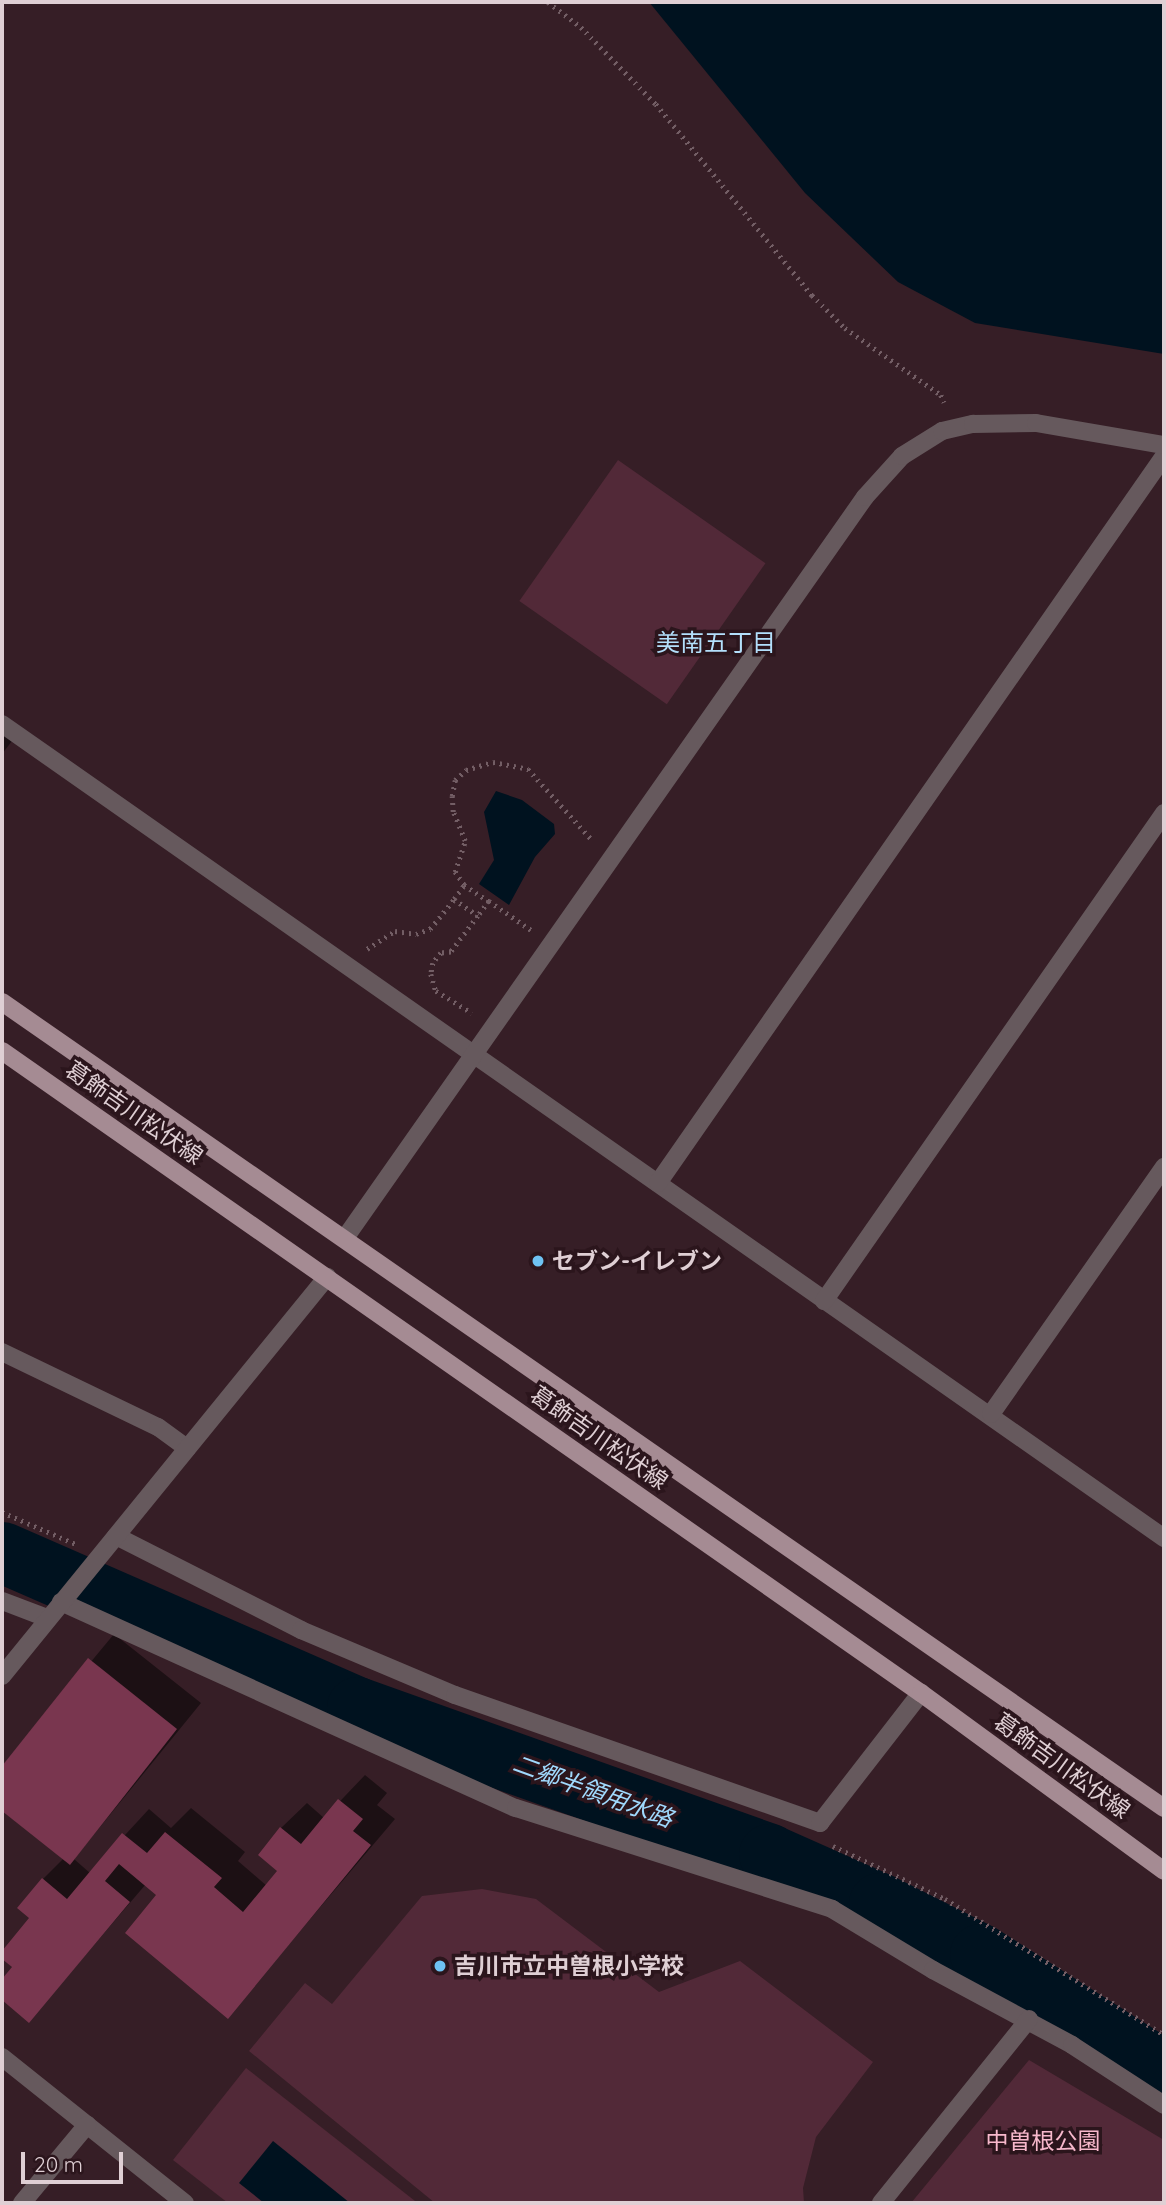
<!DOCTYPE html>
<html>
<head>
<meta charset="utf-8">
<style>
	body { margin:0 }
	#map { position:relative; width:1166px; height:2205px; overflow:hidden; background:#361e26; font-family:Quicksand,"Noto Sans JP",sans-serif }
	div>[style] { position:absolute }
	.green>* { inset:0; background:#522938; transform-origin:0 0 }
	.water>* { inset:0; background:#00121f }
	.shadow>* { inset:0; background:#0007 }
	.river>* { height:61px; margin:-30.5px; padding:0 30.5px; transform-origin:30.5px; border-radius:30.5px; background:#00121f }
	.building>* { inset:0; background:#79364f }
	.path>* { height:4.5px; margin-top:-2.25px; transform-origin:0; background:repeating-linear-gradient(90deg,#735e65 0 2px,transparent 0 7px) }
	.minor>* { height:18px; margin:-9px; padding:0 9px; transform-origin:9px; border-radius:9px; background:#66595d }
	.major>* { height:18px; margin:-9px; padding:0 9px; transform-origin:9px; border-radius:9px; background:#a58b93 }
	.dots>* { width:19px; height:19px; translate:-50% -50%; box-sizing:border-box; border:4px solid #2b151c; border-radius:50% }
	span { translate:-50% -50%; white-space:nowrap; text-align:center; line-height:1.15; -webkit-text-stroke:7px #2b151c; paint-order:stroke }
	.street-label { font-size:23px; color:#dfcfd4 }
	.poi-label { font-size:23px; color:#dfcfd4; font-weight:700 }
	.left { translate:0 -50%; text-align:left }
	.park-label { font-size:23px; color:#f7b8cb }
	.neighbourhood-label { font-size:24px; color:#b3dffb }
	.water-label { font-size:24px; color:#a0d9fd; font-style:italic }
	.frame { position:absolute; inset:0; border:4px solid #dfcfd4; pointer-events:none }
	.scale { position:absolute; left:21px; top:2152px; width:102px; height:32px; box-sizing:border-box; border:4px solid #dfcfd4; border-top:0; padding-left:9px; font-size:21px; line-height:24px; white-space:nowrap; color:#dfcfd4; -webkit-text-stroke:5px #2b151c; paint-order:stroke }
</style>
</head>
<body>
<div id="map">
	<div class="green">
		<i style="left:618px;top:460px;width:180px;height:172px;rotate:35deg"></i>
		<i style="clip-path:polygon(482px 1889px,536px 1899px,659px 1992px,740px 1961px,873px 2062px,816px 2137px,803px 2188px,804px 2203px,435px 2203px,249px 2051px,305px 1983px,332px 2004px,422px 1896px)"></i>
		<i style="clip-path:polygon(1029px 2060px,1164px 2140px,1164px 2203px,911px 2203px)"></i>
		<i style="clip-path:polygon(246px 2068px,415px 2201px,413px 2203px,228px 2203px,173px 2160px)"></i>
	</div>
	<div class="water">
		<i style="clip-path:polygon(649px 2px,1164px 2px,1164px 354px,975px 323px,898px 282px,805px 193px)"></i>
		<i style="clip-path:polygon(496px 791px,522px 800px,554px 824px,555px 834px,535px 857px,509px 905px,479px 884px,494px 860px,484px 812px)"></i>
		<i style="clip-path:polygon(273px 2141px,350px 2203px,264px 2203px,239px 2183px)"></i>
	</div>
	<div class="shadow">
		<i style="clip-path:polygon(2px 714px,22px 728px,2px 754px)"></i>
		<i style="clip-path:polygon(114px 1634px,201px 1703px,74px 1859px,90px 1873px,149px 1809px,171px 1828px,191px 1808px,245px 1852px,238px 1861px,267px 1886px,279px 1871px,281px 1828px,307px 1803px,324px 1818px,365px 1775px,387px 1793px,377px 1805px,395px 1819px,228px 2016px,158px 1894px,146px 1884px,29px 2021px,2px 1998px,2px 1982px,14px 1967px,2px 1954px,31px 1918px,43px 1879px,64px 1858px,2px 1809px,2px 1769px)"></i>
	</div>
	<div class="river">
		<i style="left:2px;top:1552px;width:387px;rotate:23.6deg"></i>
		<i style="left:357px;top:1707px;width:437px;rotate:19.6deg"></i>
		<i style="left:769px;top:1854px;width:120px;rotate:24deg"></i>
		<i style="left:879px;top:1903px;width:113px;rotate:26.8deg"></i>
		<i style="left:980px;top:1954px;width:218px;rotate:32.5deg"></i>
	</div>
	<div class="building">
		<i style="clip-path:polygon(88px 1658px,177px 1729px,70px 1865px,2px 1811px,2px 1766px)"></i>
		<i style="clip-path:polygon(338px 1799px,363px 1819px,353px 1831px,371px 1845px,228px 2019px,125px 1933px,156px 1895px,119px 1864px,105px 1881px,130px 1902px,29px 2023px,2px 2000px,2px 1979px,12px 1967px,2px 1959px,2px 1951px,29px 1918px,17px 1908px,42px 1878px,67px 1899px,122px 1833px,147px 1853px,165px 1832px,222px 1878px,214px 1887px,243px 1912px,277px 1871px,258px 1855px,280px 1827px,301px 1844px)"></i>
	</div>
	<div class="path">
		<i style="left:548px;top:2px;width:41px;rotate:37.1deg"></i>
		<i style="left:581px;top:27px;width:107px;rotate:45.8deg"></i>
		<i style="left:656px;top:104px;width:247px;rotate:50.8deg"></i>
		<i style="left:812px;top:295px;width:47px;rotate:45deg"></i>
		<i style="left:845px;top:328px;width:117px;rotate:34.9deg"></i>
		<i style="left:941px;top:395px;width:8px;rotate:67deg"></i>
		<i style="left:464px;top:885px;width:30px;rotate:33deg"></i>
		<i style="left:489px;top:901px;width:19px;rotate:126deg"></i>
		<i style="left:454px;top:899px;width:17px;rotate:-54deg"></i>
		<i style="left:464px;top:885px;width:16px;rotate:-125deg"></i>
		<i style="left:455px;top:872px;width:33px;rotate:-72deg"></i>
		<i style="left:465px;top:841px;width:31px;rotate:-112deg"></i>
		<i style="left:453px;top:812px;width:16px;rotate:-94deg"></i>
		<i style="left:452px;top:796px;width:16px;rotate:-79deg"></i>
		<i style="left:455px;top:780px;width:15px;rotate:-42deg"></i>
		<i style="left:466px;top:770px;width:28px;rotate:-17deg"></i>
		<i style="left:493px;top:762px;width:36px;rotate:11deg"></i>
		<i style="left:528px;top:769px;width:97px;rotate:47.9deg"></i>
		<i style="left:489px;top:901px;width:51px;rotate:34.6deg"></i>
		<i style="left:367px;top:949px;width:33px;rotate:-33deg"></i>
		<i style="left:395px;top:931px;width:21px;rotate:8deg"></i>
		<i style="left:416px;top:934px;width:15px;rotate:-20deg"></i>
		<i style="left:430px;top:929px;width:38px;rotate:-51deg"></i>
		<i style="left:454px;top:899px;width:29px;rotate:35deg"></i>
		<i style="left:478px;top:916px;width:45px;rotate:126.9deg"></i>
		<i style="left:451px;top:952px;width:10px;rotate:174deg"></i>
		<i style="left:441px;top:953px;width:13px;rotate:129deg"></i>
		<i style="left:433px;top:963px;width:11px;rotate:100deg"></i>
		<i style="left:431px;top:974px;width:18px;rotate:74deg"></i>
		<i style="left:436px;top:991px;width:42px;rotate:31.4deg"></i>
		<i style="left:2px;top:1512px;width:83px;rotate:23.5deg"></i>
		<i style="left:833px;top:1846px;width:124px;rotate:25.3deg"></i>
		<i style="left:945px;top:1899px;width:258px;rotate:31.8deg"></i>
	</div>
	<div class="minor">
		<i style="left:2px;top:724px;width:1419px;rotate:35.01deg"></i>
		<i style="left:658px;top:1183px;width:886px;rotate:-55.16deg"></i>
		<i style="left:345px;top:1238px;width:905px;rotate:-54.94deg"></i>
		<i style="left:865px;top:497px;width:55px;rotate:-47.9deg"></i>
		<i style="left:902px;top:456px;width:47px;rotate:-32deg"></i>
		<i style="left:942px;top:431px;width:32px;rotate:-13deg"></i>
		<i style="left:973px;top:424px;width:63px;rotate:-0.9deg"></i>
		<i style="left:1036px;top:423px;width:130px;rotate:9.8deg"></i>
		<i style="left:824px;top:1301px;width:595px;rotate:-55.13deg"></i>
		<i style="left:2px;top:1352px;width:173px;rotate:25.7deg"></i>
		<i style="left:158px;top:1427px;width:36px;rotate:36deg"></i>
		<i style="left:991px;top:1414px;width:302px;rotate:-55deg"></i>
		<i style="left:116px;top:1536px;width:208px;rotate:26.9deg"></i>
		<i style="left:301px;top:1630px;width:167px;rotate:22.9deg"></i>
		<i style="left:455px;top:1695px;width:387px;rotate:19.3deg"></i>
		<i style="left:820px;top:1823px;width:165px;rotate:-52.2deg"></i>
		<i style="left:2px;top:1601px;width:48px;rotate:20.7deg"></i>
		<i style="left:61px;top:1602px;width:499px;rotate:24.4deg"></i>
		<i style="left:516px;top:1808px;width:332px;rotate:17.7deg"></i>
		<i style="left:832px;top:1909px;width:118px;rotate:31.1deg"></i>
		<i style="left:933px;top:1970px;width:158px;rotate:28.3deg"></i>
		<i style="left:1072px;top:2045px;width:110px;rotate:33.1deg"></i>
		<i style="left:2px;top:1676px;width:515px;rotate:-50.84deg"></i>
		<i style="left:2px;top:2057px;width:234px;rotate:38.6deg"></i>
		<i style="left:22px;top:2203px;width:102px;rotate:-50.2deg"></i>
		<i style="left:881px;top:2203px;width:236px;rotate:-51.2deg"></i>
	</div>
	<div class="major">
		<i style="left:2px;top:1002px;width:1414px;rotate:34.75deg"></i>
		<i style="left:2px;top:1051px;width:1121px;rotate:34.94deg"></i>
		<i style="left:921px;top:1693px;width:301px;rotate:36.2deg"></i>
	</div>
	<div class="dots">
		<i style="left:538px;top:1261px;background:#6ec2f3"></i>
		<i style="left:440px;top:1966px;background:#6ec2f3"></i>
	</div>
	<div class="street-label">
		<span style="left:134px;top:1113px;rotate:35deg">葛飾吉川松伏線</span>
		<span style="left:599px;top:1438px;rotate:35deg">葛飾吉川松伏線</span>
		<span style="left:1062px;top:1766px;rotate:36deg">葛飾吉川松伏線</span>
	</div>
	<div class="poi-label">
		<span class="left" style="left:552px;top:1261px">セブン-イレブン</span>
		<span class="left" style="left:454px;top:1966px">吉川市立中曽根小学校</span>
	</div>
	<div class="park-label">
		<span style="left:1043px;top:2141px">中曽根公園</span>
	</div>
	<div class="neighbourhood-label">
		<span style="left:716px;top:643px">美南五丁目</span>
	</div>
	<div class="water-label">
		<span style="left:593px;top:1791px;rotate:20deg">二郷半領用水路</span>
	</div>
	<div class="frame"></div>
	<div class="scale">20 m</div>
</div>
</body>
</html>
